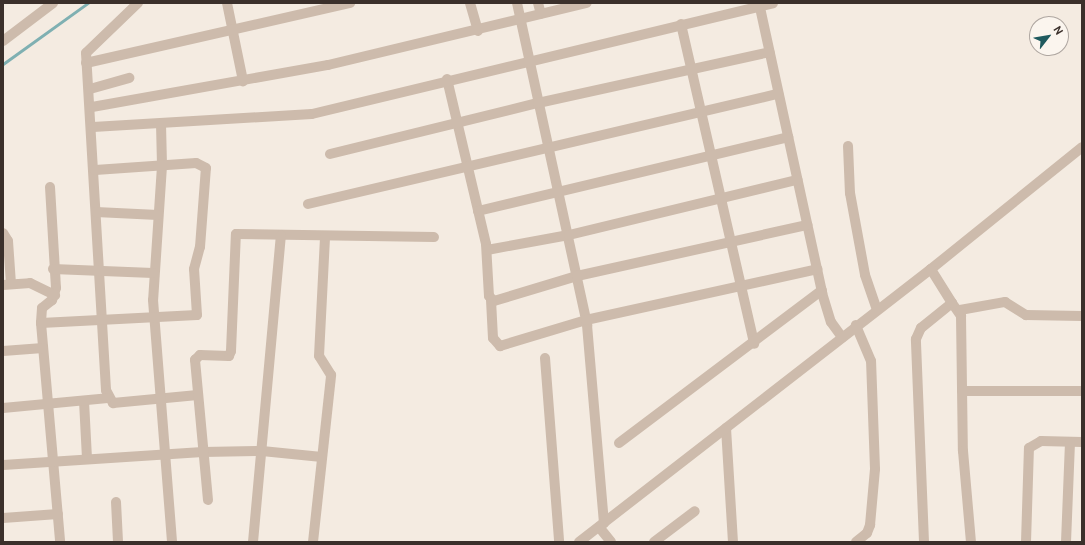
<!DOCTYPE html>
<html>
<head>
<meta charset="utf-8">
<style>
	body { margin:0 }
	#map { position:relative; width:1085px; height:545px; overflow:hidden; background:#f4ebe1; font-family:Cabin,sans-serif }
	div>[style] { position:absolute }
	.stream>* { height:2.5px; margin:-1.25px; padding:0 1.25px; transform-origin:1.25px; border-radius:1.25px; background:#7fb0b2 }
	.minor>* { height:10px; margin:-5px; padding:0 5px; transform-origin:5px; border-radius:5px; background:#cdbbac }
	span { translate:-50% -50%; white-space:nowrap; text-align:center; line-height:1.15; -webkit-text-stroke:3.5px #fbf5ee; paint-order:stroke }
	.frame { position:absolute; inset:0; border:4px solid #3b302b; pointer-events:none }
	.north { position:absolute; left:1029px; top:16px; width:40px; height:40px; box-sizing:border-box; background:#fbf5ee; border:1px solid #aea6a0; border-radius:50%; rotate:59deg; font-size:11px; font-weight:700; line-height:16px; text-align:center; color:#3b302b }
	.north::after { content:''; display:block; margin:auto; width:14px; height:18px; background:#1f5a5e; clip-path:polygon(50% 0,100% 100%,50% 72%,0 100%) }
</style>
</head>
<body>
<div id="map">
	<div class="stream">
		<i style="left:3px;top:64px;width:105px;rotate:-35.7deg"></i>
	</div>
	<div class="minor">
		<i style="left:138px;top:3px;width:72px;rotate:136.1deg"></i>
		<i style="left:86px;top:53px;width:338px;rotate:86.6deg"></i>
		<i style="left:106px;top:390px;width:15px;rotate:62deg"></i>
		<i style="left:113px;top:403px;width:85px;rotate:-5.4deg"></i>
		<i style="left:227px;top:3px;width:80px;rotate:78.4deg"></i>
		<i style="left:470px;top:3px;width:29px;rotate:74deg"></i>
		<i style="left:517px;top:3px;width:330px;rotate:77.7deg"></i>
		<i style="left:587px;top:325px;width:199px;rotate:85.1deg"></i>
		<i style="left:538px;top:3px;width:11px;rotate:75deg"></i>
		<i style="left:759px;top:3px;width:297px;rotate:77.7deg"></i>
		<i style="left:822px;top:293px;width:30px;rotate:73deg"></i>
		<i style="left:831px;top:322px;width:19px;rotate:54deg"></i>
		<i style="left:681px;top:24px;width:328px;rotate:77.1deg"></i>
		<i style="left:3px;top:41px;width:63px;rotate:-37.2deg"></i>
		<i style="left:86px;top:63px;width:271px;rotate:-12.8deg"></i>
		<i style="left:447px;top:79px;width:170px;rotate:76.7deg"></i>
		<i style="left:486px;top:244px;width:52px;rotate:86.7deg"></i>
		<i style="left:489px;top:296px;width:7px;rotate:45deg"></i>
		<i style="left:494px;top:301px;width:87px;rotate:-16.8deg"></i>
		<i style="left:577px;top:276px;width:236px;rotate:-12.5deg"></i>
		<i style="left:90px;top:89px;width:41px;rotate:-15.8deg"></i>
		<i style="left:92px;top:107px;width:240px;rotate:-10.1deg"></i>
		<i style="left:328px;top:65px;width:266px;rotate:-13.5deg"></i>
		<i style="left:161px;top:124px;width:42px;rotate:88.6deg"></i>
		<i style="left:162px;top:166px;width:134px;rotate:93.8deg"></i>
		<i style="left:153px;top:300px;width:243px;rotate:85.5deg"></i>
		<i style="left:93px;top:127px;width:219px;rotate:-3.4deg"></i>
		<i style="left:312px;top:114px;width:474px;rotate:-13.5deg"></i>
		<i style="left:848px;top:146px;width:47px;rotate:87.6deg"></i>
		<i style="left:850px;top:193px;width:83px;rotate:79.6deg"></i>
		<i style="left:865px;top:275px;width:36px;rotate:71deg"></i>
		<i style="left:330px;top:154px;width:214px;rotate:-13.8deg"></i>
		<i style="left:538px;top:103px;width:237px;rotate:-12.4deg"></i>
		<i style="left:50px;top:187px;width:101px;rotate:86.6deg"></i>
		<i style="left:56px;top:288px;width:13px;rotate:108deg"></i>
		<i style="left:52px;top:300px;width:13px;rotate:141deg"></i>
		<i style="left:42px;top:308px;width:15px;rotate:94deg"></i>
		<i style="left:41px;top:323px;width:220px;rotate:85deg"></i>
		<i style="left:308px;top:204px;width:483px;rotate:-13.2deg"></i>
		<i style="left:478px;top:211px;width:319px;rotate:-13.4deg"></i>
		<i style="left:96px;top:212px;width:62px;rotate:2.8deg"></i>
		<i style="left:3px;top:233px;width:9px;rotate:58deg"></i>
		<i style="left:8px;top:241px;width:43px;rotate:86deg"></i>
		<i style="left:487px;top:250px;width:83px;rotate:-10.4deg"></i>
		<i style="left:569px;top:235px;width:235px;rotate:-13.6deg"></i>
		<i style="left:53px;top:269px;width:100px;rotate:2.3deg"></i>
		<i style="left:3px;top:285px;width:27px;rotate:-4deg"></i>
		<i style="left:30px;top:283px;width:28px;rotate:26deg"></i>
		<i style="left:491px;top:300px;width:38px;rotate:87deg"></i>
		<i style="left:493px;top:338px;width:11px;rotate:49deg"></i>
		<i style="left:500px;top:346px;width:90px;rotate:-16.8deg"></i>
		<i style="left:586px;top:320px;width:237px;rotate:-12.4deg"></i>
		<i style="left:952px;top:303px;width:16px;rotate:55deg"></i>
		<i style="left:961px;top:316px;width:135px;rotate:89.2deg"></i>
		<i style="left:963px;top:451px;width:91px;rotate:85deg"></i>
		<i style="left:960px;top:310px;width:46px;rotate:-10.1deg"></i>
		<i style="left:1005px;top:302px;width:25px;rotate:32deg"></i>
		<i style="left:1026px;top:315px;width:56px;rotate:1deg"></i>
		<i style="left:41px;top:323px;width:156px;rotate:-2.9deg"></i>
		<i style="left:197px;top:315px;width:46px;rotate:-93.7deg"></i>
		<i style="left:194px;top:269px;width:23px;rotate:-75deg"></i>
		<i style="left:200px;top:247px;width:79px;rotate:-85.7deg"></i>
		<i style="left:206px;top:168px;width:11px;rotate:-153deg"></i>
		<i style="left:196px;top:163px;width:101px;rotate:176deg"></i>
		<i style="left:3px;top:351px;width:40px;rotate:-4.3deg"></i>
		<i style="left:545px;top:358px;width:185px;rotate:85.6deg"></i>
		<i style="left:962px;top:391px;width:120px"></i>
		<i style="left:84px;top:401px;width:58px;rotate:87deg"></i>
		<i style="left:3px;top:408px;width:105px;rotate:-5.4deg"></i>
		<i style="left:726px;top:428px;width:114px;rotate:86.5deg"></i>
		<i style="left:619px;top:443px;width:254px;rotate:-37deg"></i>
		<i style="left:3px;top:465px;width:200px;rotate:-3.7deg"></i>
		<i style="left:203px;top:452px;width:59px;rotate:-1deg"></i>
		<i style="left:262px;top:451px;width:60px;rotate:5.7deg"></i>
		<i style="left:208px;top:500px;width:141px;rotate:-95.3deg"></i>
		<i style="left:195px;top:360px;width:7px;rotate:-45deg"></i>
		<i style="left:200px;top:355px;width:29px;rotate:2deg"></i>
		<i style="left:229px;top:356px;width:5px;rotate:-68deg"></i>
		<i style="left:231px;top:351px;width:117px;rotate:-87.6deg"></i>
		<i style="left:236px;top:234px;width:198px;rotate:0.9deg"></i>
		<i style="left:116px;top:502px;width:40px;rotate:87.1deg"></i>
		<i style="left:3px;top:518px;width:55px;rotate:-4.2deg"></i>
		<i style="left:599px;top:527px;width:19px;rotate:51deg"></i>
		<i style="left:253px;top:542px;width:308px;rotate:-84.8deg"></i>
		<i style="left:313px;top:542px;width:168px;rotate:-83.8deg"></i>
		<i style="left:331px;top:375px;width:22px;rotate:-122deg"></i>
		<i style="left:319px;top:356px;width:120px;rotate:-87.1deg"></i>
		<i style="left:579px;top:542px;width:445px;rotate:-37.8deg"></i>
		<i style="left:931px;top:269px;width:194px;rotate:-38.9deg"></i>
		<i style="left:654px;top:542px;width:51px;rotate:-37.1deg"></i>
		<i style="left:856px;top:542px;width:14px;rotate:-39deg"></i>
		<i style="left:867px;top:533px;width:9px;rotate:-69deg"></i>
		<i style="left:870px;top:525px;width:56px;rotate:-84.9deg"></i>
		<i style="left:875px;top:469px;width:108px;rotate:-92.1deg"></i>
		<i style="left:871px;top:361px;width:39px;rotate:-113deg"></i>
		<i style="left:924px;top:542px;width:203px;rotate:-92.3deg"></i>
		<i style="left:916px;top:339px;width:12px;rotate:-66deg"></i>
		<i style="left:921px;top:328px;width:40px;rotate:-39deg"></i>
		<i style="left:952px;top:303px;width:40px;rotate:-122deg"></i>
		<i style="left:1026px;top:542px;width:94px;rotate:-88.2deg"></i>
		<i style="left:1029px;top:448px;width:14px;rotate:-30deg"></i>
		<i style="left:1041px;top:441px;width:41px;rotate:1.4deg"></i>
		<i style="left:1066px;top:542px;width:100px;rotate:-87.7deg"></i>
	</div>
	<div class="frame"></div>
	<div class="north">N</div>
</div>
</body>
</html>
